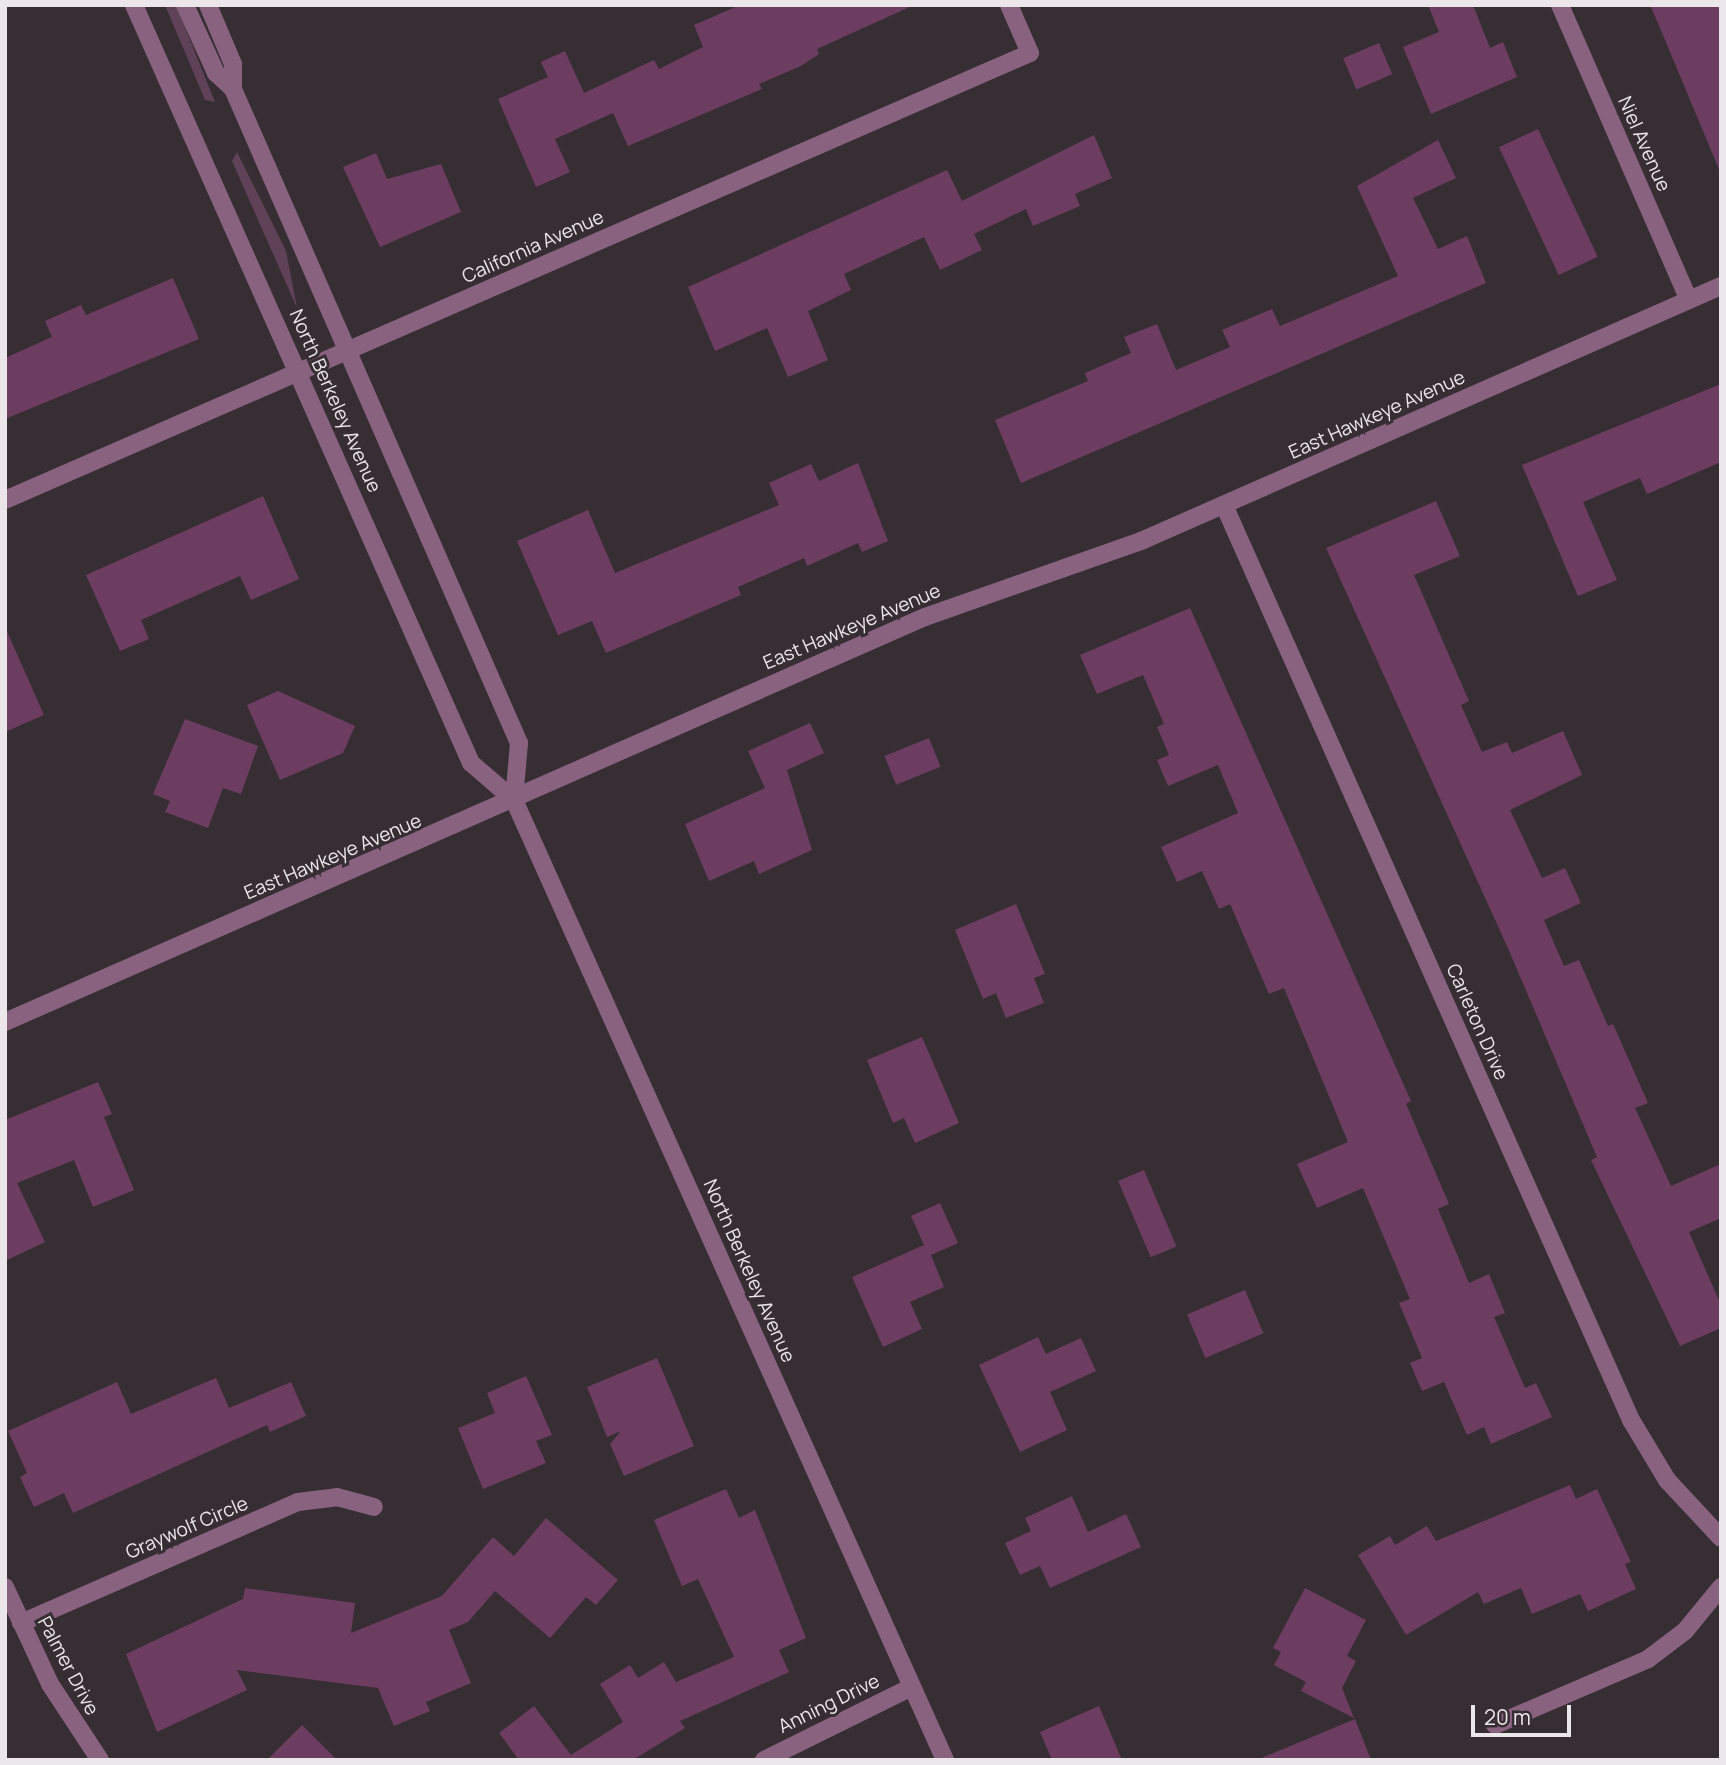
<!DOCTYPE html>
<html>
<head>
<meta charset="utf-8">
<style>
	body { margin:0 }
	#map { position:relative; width:1726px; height:1765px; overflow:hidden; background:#372e34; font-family:Manrope,sans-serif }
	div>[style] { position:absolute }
	.green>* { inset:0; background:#604258 }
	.building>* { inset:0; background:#6c3d61; transform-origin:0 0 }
	.minor>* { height:18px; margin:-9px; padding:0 9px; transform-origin:9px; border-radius:9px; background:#89627f }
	span { translate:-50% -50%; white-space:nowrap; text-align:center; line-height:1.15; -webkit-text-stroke:6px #372e34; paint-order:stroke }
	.street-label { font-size:19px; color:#ebe6ea }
	.frame { position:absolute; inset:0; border:7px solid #ebe6ea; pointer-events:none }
	.scale { position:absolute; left:1471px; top:1705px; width:100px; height:32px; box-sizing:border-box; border:4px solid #ebe6ea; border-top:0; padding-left:9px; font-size:21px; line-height:24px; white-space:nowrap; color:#ebe6ea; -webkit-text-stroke:5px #372e34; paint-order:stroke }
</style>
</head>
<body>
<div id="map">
	<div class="green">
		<i style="clip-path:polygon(165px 5px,176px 5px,215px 102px,205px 100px)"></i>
		<i style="clip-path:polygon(237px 152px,286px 251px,297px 308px,232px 161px)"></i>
	</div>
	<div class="building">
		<i style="clip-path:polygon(740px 5px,914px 5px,817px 49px,819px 54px,801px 66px,759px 84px,762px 89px,628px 146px,613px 113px,555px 139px,570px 172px,536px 187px,498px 99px,548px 77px,541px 62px,565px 51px,584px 93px,654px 60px,659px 69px,703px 47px,694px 25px)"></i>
		<i style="clip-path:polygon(1428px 5px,1473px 5px,1490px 48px,1503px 42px,1517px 77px,1431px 114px,1403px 47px,1439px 32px)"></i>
		<i style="clip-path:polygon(1650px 5px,1721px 5px,1721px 174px,1660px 28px)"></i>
		<i style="left:1379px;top:43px;width:34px;height:39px;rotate:67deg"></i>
		<i style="left:1538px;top:129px;width:141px;height:43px;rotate:65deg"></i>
		<i style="clip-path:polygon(1094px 135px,1112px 178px,1075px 194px,1080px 206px,1033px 226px,1026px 209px,974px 234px,982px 250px,940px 270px,924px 237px,844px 274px,851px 290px,808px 311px,828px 360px,788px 377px,767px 328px,715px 351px,688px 287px,947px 170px,962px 201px)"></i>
		<i style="clip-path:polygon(1438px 140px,1456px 178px,1413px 198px,1438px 249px,1467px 236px,1486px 283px,1021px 483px,995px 420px,1088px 381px,1085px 373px,1131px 353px,1124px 337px,1157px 324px,1176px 370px,1230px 347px,1222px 330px,1272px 309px,1280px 326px,1398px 276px,1357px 186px)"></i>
		<i style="clip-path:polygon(376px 153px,387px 179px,441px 164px,461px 212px,380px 247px,343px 167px)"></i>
		<i style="clip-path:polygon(173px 278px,199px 339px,5px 419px,5px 358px,52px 337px,45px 321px,81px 305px,86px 315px)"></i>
		<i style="clip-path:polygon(1721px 384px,1721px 462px,1647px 494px,1640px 478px,1583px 502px,1617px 580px,1578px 596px,1522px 465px)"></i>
		<i style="clip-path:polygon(858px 463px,888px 541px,862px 552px,858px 543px,807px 566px,804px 558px,738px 587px,741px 595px,606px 653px,592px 621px,558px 635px,517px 541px,588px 510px,615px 573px,779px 505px,769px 483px,811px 464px,819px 481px)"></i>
		<i style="clip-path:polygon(263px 496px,299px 579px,251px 600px,240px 576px,141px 620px,149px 639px,120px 651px,86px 575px)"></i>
		<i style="clip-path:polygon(1436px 501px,1460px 556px,1414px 575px,1469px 701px,1461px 705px,1482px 752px,1507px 742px,1512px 753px,1563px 731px,1582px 775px,1510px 810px,1542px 878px,1565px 868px,1581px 903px,1544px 920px,1564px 966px,1579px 960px,1608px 1026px,1613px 1024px,1648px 1103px,1635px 1108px,1671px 1186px,1721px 1164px,1721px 1218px,1689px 1232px,1721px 1305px,1721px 1328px,1680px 1346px,1591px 1160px,1597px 1157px,1507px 946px,1326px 548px)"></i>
		<i style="clip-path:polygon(1190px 608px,1411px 1101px,1406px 1104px,1449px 1204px,1438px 1209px,1469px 1283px,1489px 1274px,1505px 1313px,1494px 1317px,1525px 1388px,1536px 1383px,1552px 1417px,1491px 1444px,1484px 1427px,1467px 1435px,1444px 1382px,1422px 1391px,1410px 1363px,1422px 1358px,1399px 1303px,1410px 1299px,1363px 1188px,1317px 1208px,1297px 1164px,1348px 1142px,1284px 988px,1269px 994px,1230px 904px,1219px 909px,1202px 871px,1177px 882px,1161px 847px,1238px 813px,1218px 765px,1168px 786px,1157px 760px,1169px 755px,1157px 727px,1164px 724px,1143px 675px,1097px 694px,1080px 655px)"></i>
		<i style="clip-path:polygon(5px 627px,44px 715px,5px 732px)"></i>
		<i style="clip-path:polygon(278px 691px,355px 726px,343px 753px,280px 780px,247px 705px)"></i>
		<i style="clip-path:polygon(185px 719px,258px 746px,241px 794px,223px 788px,208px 828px,165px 812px,170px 801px,153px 794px)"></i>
		<i style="clip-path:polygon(810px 723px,824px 753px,787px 770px,812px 850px,759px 874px,754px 861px,709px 881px,685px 824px,765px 788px,748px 751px)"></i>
		<i style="left:929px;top:738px;width:31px;height:48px;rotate:68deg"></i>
		<i style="clip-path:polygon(1016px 904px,1045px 974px,1034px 978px,1044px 1003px,1006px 1018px,996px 993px,983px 999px,955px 930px)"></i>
		<i style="clip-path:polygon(922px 1037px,959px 1123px,915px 1143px,904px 1118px,893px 1123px,867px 1060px)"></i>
		<i style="clip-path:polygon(98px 1082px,112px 1114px,104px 1117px,134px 1190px,93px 1207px,74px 1160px,17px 1183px,45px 1242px,5px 1261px,5px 1120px)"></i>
		<i style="left:1144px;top:1170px;width:83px;height:28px;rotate:67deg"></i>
		<i style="clip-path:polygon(940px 1203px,958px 1243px,931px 1255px,944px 1287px,910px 1302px,922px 1329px,883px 1347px,852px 1277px,924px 1245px,911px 1216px)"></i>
		<i style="left:1245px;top:1290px;width:47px;height:63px;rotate:67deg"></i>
		<i style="clip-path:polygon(1038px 1337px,1046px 1354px,1081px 1338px,1096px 1371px,1050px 1392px,1067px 1430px,1020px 1452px,979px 1365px)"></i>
		<i style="clip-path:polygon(657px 1358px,694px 1446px,624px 1476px,610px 1444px,621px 1431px,607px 1437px,587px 1387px)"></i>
		<i style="clip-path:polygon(526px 1376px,552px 1435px,536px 1441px,546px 1463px,483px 1489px,458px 1428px,495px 1413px,487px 1393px)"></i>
		<i style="clip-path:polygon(216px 1378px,229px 1408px,291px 1382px,306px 1416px,270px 1432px,267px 1425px,73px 1513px,64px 1493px,34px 1507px,20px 1477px,27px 1473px,8px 1431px,117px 1382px,131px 1414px)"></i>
		<i style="clip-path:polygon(1570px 1485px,1576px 1499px,1597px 1489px,1631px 1562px,1625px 1564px,1636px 1589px,1588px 1611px,1580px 1594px,1532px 1614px,1521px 1588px,1484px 1604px,1478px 1592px,1406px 1635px,1358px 1555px,1390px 1536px,1395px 1545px,1427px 1526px,1436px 1541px)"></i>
		<i style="clip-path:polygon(726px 1489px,739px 1518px,755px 1510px,806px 1638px,779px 1650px,789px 1672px,680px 1721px,685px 1728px,633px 1760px,519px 1760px,499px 1733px,534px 1706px,571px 1755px,623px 1722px,600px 1684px,630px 1665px,638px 1678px,664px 1662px,676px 1682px,734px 1657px,698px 1579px,682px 1586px,654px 1520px)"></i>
		<i style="clip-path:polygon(1072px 1496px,1088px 1532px,1126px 1514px,1141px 1547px,1050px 1588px,1040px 1566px,1020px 1575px,1005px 1543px,1031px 1531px,1025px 1518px)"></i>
		<i style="clip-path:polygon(546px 1518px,618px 1580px,596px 1605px,586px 1597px,550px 1638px,495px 1591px,468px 1622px,449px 1630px,471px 1683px,426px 1702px,430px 1711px,394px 1726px,378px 1688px,237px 1670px,247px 1690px,157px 1732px,126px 1654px,243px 1599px,245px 1588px,355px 1603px,351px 1633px,442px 1596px,493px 1537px,514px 1556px)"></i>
		<i style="clip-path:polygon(1305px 1588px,1366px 1620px,1347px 1656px,1356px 1661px,1342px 1688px,1354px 1718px,1301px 1691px,1306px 1682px,1274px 1665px,1281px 1652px,1273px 1648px)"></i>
		<i style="clip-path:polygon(1099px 1706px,1122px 1760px,1052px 1760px,1040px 1732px)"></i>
		<i style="clip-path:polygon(1355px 1719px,1371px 1760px,1259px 1760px,1259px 1759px)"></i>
		<i style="clip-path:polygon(302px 1725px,337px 1760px,267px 1760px)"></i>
	</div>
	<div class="minor">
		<i style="left:134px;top:5px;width:830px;rotate:66.03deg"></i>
		<i style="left:471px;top:763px;width:57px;rotate:40.7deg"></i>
		<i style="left:514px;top:800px;width:1052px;rotate:65.82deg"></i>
		<i style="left:185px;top:5px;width:75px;rotate:65.5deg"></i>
		<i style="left:216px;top:73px;width:23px;rotate:43deg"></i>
		<i style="left:233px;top:89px;width:714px;rotate:66.38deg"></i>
		<i style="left:519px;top:743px;width:57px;rotate:95deg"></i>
		<i style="left:208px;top:5px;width:64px;rotate:67deg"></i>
		<i style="left:233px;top:64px;width:25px;rotate:90deg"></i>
		<i style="left:1560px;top:5px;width:322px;rotate:66.4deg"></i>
		<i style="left:5px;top:500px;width:1118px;rotate:-23.56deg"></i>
		<i style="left:1030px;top:53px;width:52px;rotate:-113.6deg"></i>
		<i style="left:1224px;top:505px;width:1001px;rotate:66.02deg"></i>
		<i style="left:1631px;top:1420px;width:70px;rotate:59deg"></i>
		<i style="left:1667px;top:1480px;width:79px;rotate:47deg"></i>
		<i style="left:5px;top:1022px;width:1005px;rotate:-23.76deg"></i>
		<i style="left:925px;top:617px;width:229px;rotate:-19.4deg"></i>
		<i style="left:1141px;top:541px;width:634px;rotate:-23.73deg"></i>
		<i style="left:5px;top:1587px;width:107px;rotate:65.1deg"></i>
		<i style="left:50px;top:1684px;width:91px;rotate:56.7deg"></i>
		<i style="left:21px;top:1623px;width:302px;rotate:-23.6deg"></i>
		<i style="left:298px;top:1502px;width:39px;rotate:-7deg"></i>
		<i style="left:337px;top:1497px;width:38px;rotate:15deg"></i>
		<i style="left:1495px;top:1725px;width:167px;rotate:-23.3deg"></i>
		<i style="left:1648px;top:1659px;width:46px;rotate:-37.1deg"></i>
		<i style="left:1685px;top:1631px;width:57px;rotate:-50.7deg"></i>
		<i style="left:764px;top:1760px;width:165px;rotate:-26.3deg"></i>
	</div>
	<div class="street-label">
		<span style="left:1644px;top:144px;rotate:66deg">Niel Avenue</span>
		<span style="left:533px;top:247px;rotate:-24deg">California Avenue</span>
		<span style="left:335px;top:401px;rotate:66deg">North Berkeley Avenue</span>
		<span style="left:1377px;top:415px;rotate:-24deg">East Hawkeye Avenue</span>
		<span style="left:852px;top:627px;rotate:-23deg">East Hawkeye Avenue</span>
		<span style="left:333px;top:857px;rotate:-23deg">East Hawkeye Avenue</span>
		<span style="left:1477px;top:1022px;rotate:66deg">Carleton Drive</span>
		<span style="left:749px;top:1271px;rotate:66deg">North Berkeley Avenue</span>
		<span style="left:187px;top:1528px;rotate:-23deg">Graywolf Circle</span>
		<span style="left:68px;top:1666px;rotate:62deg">Palmer Drive</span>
		<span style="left:829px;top:1704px;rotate:-26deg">Anning Drive</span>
	</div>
	<div class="frame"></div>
	<div class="scale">20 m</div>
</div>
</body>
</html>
